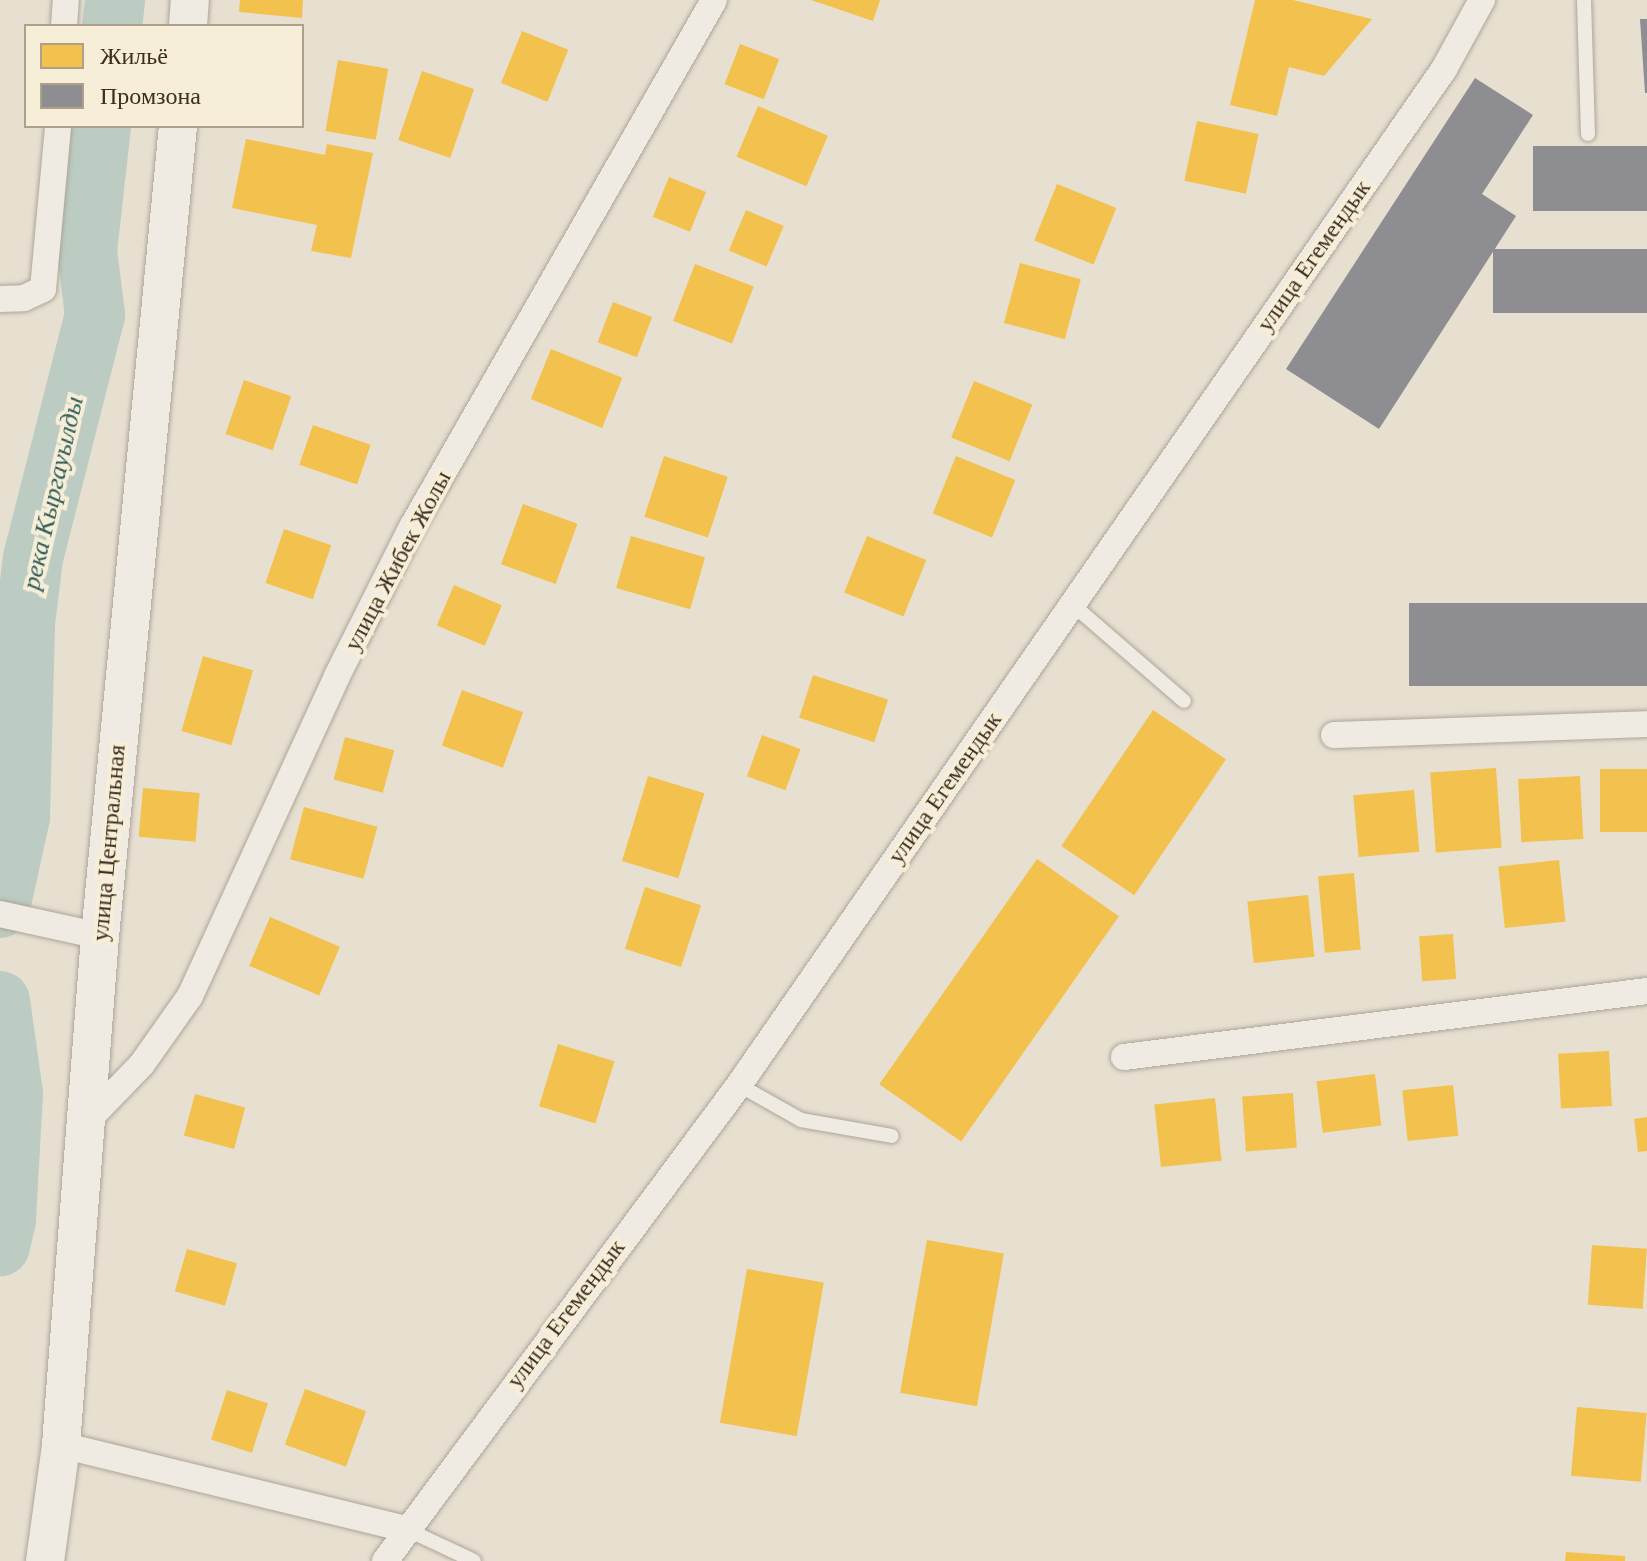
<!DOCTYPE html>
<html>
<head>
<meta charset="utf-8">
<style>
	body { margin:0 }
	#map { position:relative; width:1647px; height:1561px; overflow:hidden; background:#e7e0d1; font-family:Georgia,serif }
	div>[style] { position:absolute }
	.homes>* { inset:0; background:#f2c14e; transform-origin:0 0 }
	.industry>* { inset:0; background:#8d8d92; transform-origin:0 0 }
	.river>* { height:60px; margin:-30px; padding:0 30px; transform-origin:30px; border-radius:30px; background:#bcccc2 }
	.roads { filter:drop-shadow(0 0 2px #ada599) drop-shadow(0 0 2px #ada599) }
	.service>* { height:14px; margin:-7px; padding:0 7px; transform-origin:7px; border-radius:7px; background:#efebe3 }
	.minor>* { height:26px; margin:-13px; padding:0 13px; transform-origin:13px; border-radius:13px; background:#efebe3 }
	.secondary>* { height:38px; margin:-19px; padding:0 19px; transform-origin:19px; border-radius:19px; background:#efebe3 }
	span { translate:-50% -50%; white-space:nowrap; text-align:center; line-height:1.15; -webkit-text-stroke:8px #f7eed8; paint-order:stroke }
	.street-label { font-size:24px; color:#3d2e20 }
	.water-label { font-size:26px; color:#2f5d5a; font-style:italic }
	.legend { position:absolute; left:24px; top:24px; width:280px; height:104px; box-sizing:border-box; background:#f7eed8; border:2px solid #ada18e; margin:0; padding:10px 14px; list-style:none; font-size:24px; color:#3d2e20 }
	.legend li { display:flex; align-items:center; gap:16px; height:40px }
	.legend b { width:40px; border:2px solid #ada18e }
</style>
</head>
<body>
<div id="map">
	<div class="homes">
		<i style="clip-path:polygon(240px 0,303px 0,302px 18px,239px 12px)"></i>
		<i style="clip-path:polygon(811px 0,880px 0,873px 21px)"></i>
		<i style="clip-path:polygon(1255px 0,1293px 0,1372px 19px,1324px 76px,1289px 67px,1277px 116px,1230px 105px)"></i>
		<i style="left:522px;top:31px;width:50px;height:56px;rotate:22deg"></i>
		<i style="left:740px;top:44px;width:42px;height:43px;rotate:21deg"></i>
		<i style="left:338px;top:60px;width:51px;height:72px;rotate:10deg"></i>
		<i style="left:422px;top:71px;width:55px;height:73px;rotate:19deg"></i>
		<i style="left:758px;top:106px;width:76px;height:55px;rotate:23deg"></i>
		<i style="left:1197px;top:121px;width:63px;height:61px;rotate:12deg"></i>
		<i style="clip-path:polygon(246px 139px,325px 155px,327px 144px,373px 153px,351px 258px,311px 251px,317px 225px,232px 208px)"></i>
		<i style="left:669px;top:177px;width:40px;height:43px;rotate:22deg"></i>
		<i style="left:1057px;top:184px;width:64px;height:61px;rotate:22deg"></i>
		<i style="left:746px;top:210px;width:41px;height:44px;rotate:23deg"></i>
		<i style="left:1020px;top:263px;width:63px;height:62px;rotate:15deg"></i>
		<i style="left:695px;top:264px;width:63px;height:61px;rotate:21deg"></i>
		<i style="left:613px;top:302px;width:42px;height:43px;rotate:21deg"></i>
		<i style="left:551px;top:349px;width:77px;height:54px;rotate:22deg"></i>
		<i style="left:244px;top:380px;width:50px;height:57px;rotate:19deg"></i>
		<i style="left:974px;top:381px;width:63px;height:61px;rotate:22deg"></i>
		<i style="left:313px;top:425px;width:61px;height:42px;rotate:19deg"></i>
		<i style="left:664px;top:456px;width:67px;height:64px;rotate:18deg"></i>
		<i style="left:956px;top:456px;width:64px;height:62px;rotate:22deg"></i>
		<i style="left:523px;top:504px;width:58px;height:64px;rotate:20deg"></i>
		<i style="left:284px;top:529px;width:50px;height:57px;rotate:19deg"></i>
		<i style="left:631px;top:536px;width:77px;height:54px;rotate:16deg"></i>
		<i style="left:867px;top:536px;width:64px;height:61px;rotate:22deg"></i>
		<i style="left:454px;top:585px;width:52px;height:44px;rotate:23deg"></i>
		<i style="left:203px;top:656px;width:52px;height:78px;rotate:16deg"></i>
		<i style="left:813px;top:675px;width:79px;height:45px;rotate:18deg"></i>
		<i style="left:462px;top:690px;width:65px;height:59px;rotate:20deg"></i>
		<i style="left:1153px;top:710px;width:88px;height:164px;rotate:34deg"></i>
		<i style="left:762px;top:735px;width:41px;height:44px;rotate:20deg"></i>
		<i style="left:345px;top:737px;width:51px;height:44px;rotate:15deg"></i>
		<i style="left:1496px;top:768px;width:80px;height:66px;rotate:86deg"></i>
		<i style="left:1647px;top:769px;width:63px;height:47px;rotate:90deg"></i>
		<i style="left:648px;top:776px;width:59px;height:89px;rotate:17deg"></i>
		<i style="left:1580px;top:776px;width:63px;height:62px;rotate:87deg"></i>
		<i style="left:143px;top:788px;width:57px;height:49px;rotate:5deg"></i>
		<i style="left:1414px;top:790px;width:62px;height:61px;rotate:85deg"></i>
		<i style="left:304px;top:807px;width:76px;height:54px;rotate:15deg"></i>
		<i style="left:1037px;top:859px;width:100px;height:275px;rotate:35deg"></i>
		<i style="left:1559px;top:860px;width:62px;height:61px;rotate:84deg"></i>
		<i style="left:1354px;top:873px;width:77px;height:36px;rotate:85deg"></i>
		<i style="left:645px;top:887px;width:59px;height:65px;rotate:18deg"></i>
		<i style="left:1308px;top:895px;width:62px;height:61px;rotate:84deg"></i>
		<i style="left:270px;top:917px;width:76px;height:53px;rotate:23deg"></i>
		<i style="left:1453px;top:934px;width:45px;height:34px;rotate:86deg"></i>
		<i style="left:558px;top:1044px;width:59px;height:65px;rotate:17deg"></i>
		<i style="left:1609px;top:1051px;width:55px;height:51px;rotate:87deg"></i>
		<i style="left:1375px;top:1074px;width:52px;height:59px;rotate:83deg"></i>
		<i style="left:1453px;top:1085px;width:51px;height:51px;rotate:84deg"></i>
		<i style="left:1293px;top:1093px;width:55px;height:51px;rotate:86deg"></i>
		<i style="left:195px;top:1094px;width:52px;height:43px;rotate:15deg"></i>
		<i style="left:1215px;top:1098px;width:63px;height:61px;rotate:84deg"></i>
		<i style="clip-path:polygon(1647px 1117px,1647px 1151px,1638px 1152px,1634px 1119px)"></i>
		<i style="left:927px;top:1240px;width:78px;height:155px;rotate:10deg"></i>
		<i style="left:1592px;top:1245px;width:55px;height:60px;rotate:4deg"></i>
		<i style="left:187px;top:1249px;width:52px;height:44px;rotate:16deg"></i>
		<i style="left:747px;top:1269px;width:78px;height:156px;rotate:10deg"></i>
		<i style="left:305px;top:1389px;width:65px;height:59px;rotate:20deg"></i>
		<i style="left:227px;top:1390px;width:43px;height:52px;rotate:18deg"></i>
		<i style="left:1577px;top:1407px;width:70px;height:69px;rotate:5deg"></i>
		<i style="clip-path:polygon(1566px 1552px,1625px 1556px,1625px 1561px,1565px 1561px)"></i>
	</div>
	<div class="industry">
		<i style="clip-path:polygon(1640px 19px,1647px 19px,1647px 93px,1645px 93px)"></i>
		<i style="clip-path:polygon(1475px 78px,1533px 115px,1482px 194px,1516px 216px,1379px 429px,1286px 369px)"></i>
		<i style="left:1647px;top:146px;width:65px;height:114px;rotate:90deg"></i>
		<i style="left:1647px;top:249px;width:64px;height:154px;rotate:90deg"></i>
		<i style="left:1647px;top:603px;width:83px;height:238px;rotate:90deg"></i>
	</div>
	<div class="river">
		<i style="left:112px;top:26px;width:26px;rotate:-83deg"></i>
		<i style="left:0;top:908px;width:93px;rotate:-77.6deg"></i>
		<i style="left:20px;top:817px;width:193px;rotate:-88.5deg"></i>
		<i style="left:25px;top:624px;width:66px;rotate:-83.1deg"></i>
		<i style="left:33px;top:558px;width:251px;rotate:-75.7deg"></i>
		<i style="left:95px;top:315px;width:64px;rotate:-97.1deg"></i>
		<i style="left:87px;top:251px;width:126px;rotate:-83.6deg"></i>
		<i style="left:0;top:1001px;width:93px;rotate:82deg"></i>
		<i style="left:13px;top:1093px;width:127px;rotate:93.2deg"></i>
		<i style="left:6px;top:1220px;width:27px;rotate:103deg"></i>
	</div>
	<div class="roads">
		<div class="service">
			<i style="left:1584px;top:0;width:134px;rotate:88.3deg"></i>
			<i style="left:1072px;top:604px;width:148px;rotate:40.9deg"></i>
			<i style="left:739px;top:1085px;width:71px;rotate:29.4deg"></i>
			<i style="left:801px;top:1120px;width:92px;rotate:10deg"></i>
			<i style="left:406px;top:1529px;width:75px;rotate:25.2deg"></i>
		</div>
		<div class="minor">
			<i style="left:64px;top:26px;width:26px;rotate:-86deg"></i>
			<i style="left:0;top:299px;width:24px;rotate:-2deg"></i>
			<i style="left:24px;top:298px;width:21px;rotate:-25deg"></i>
			<i style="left:43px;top:289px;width:164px;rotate:-84.7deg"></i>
			<i style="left:1334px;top:735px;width:313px;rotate:-2deg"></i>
			<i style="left:0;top:914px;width:102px;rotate:12.4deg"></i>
			<i style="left:1124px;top:1057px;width:527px;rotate:-7.19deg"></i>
			<i style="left:87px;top:1121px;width:79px;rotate:-46deg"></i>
			<i style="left:142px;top:1064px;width:83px;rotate:-54.8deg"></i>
			<i style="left:190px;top:996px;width:352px;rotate:-65.3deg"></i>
			<i style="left:337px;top:676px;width:167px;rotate:-63.3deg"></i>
			<i style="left:412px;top:527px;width:607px;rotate:-60.18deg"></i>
			<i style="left:61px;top:1445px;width:355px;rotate:13.7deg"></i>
			<i style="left:385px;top:1561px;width:593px;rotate:-53.36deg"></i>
			<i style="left:739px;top:1085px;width:1237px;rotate:-55.24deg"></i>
			<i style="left:1444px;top:69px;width:79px;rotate:-61.2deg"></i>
		</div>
		<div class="secondary">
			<i style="left:188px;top:26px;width:26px;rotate:-86deg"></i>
			<i style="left:45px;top:1561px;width:117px;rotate:-82.1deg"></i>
			<i style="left:61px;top:1445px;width:510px;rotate:-85.62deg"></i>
			<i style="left:100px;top:936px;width:814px;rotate:-84.5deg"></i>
		</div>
	</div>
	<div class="street-label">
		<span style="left:1314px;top:256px;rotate:-55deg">улица Егемендык</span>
		<span style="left:398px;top:561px;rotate:-62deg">улица Жибек Жолы</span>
		<span style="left:945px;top:788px;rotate:-55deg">улица Егемендык</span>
		<span style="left:109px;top:843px;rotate:-85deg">улица Центральная</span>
		<span style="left:566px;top:1314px;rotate:-53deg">улица Егемендык</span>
	</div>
	<div class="water-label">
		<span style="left:53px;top:493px;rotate:-77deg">река Кыргауылды</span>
	</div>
	<ul class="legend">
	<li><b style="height:22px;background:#f2c14e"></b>Жильё</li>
	<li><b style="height:22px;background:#8d8d92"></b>Промзона</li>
	</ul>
</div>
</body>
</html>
